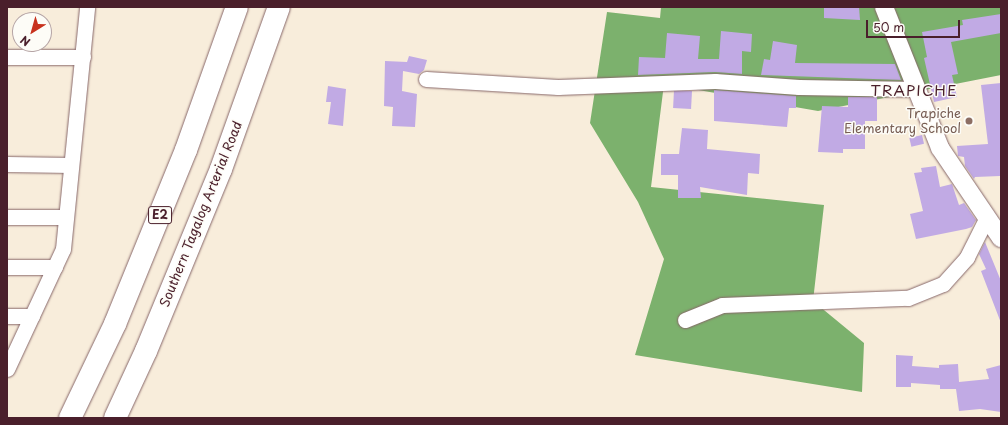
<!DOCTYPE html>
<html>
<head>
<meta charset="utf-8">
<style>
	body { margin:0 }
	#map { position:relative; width:1008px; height:425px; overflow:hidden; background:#f8eddb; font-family:"Playpen Sans",sans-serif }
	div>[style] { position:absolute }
	.forest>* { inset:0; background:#7cb16d }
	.building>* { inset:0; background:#c1aae4; transform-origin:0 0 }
	.roads { filter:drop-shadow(0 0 1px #876769) drop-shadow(0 0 1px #876769) }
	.minor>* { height:15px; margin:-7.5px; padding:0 7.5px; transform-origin:7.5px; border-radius:7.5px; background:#fff }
	.tertiary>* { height:18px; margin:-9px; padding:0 9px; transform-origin:9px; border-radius:9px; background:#fff }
	.motorway>* { height:22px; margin:-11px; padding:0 11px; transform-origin:11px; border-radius:11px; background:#fff }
	.dots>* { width:11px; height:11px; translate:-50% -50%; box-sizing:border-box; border:2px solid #fdfcf7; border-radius:50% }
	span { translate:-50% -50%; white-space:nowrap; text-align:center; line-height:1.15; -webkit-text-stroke:3px #fdfcf7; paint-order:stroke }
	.shield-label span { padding:1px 3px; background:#fdfcf7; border:1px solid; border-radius:3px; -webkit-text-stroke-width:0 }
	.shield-label { font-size:12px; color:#4a1f2b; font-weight:700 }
	.education-label { font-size:13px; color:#785e54 }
	.right { translate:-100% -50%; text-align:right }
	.street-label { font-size:13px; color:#4a1f2b }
	.quarter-label { font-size:15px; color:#4a1f2b; letter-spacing:1px }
	.frame { position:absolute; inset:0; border:8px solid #4a1f2b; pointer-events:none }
	.north { position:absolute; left:12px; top:12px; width:40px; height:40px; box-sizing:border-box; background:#fdfcf7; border:1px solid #b5a4a5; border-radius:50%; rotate:217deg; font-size:11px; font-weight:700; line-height:16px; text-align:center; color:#4a1f2b }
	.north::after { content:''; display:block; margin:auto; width:14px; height:18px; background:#c8321e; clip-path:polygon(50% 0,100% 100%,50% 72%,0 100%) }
	.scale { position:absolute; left:866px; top:20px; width:94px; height:18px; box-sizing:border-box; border:2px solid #4a1f2b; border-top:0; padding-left:5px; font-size:12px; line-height:14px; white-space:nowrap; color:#4a1f2b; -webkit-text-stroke:3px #fdfcf7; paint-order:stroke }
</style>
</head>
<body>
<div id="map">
	<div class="forest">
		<i style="clip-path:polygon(661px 7px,1001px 7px,1001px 75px,818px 111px,664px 84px,651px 187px,824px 205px,813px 301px,864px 343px,862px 392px,635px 355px,664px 259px,638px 202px,590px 123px,607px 12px,660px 18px)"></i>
	</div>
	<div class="building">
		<i style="clip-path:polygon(824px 7px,859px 7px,860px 20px,824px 18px)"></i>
		<i style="clip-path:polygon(1001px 14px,1001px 33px,951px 42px,958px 74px,952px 75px,957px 97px,934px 102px,924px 58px,927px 57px,922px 32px,963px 25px,962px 20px)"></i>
		<i style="clip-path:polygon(721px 31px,752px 34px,751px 52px,742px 51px,742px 74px,715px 72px,638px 75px,639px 57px,665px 58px,667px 33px,700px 36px,698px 59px,719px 59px)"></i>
		<i style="clip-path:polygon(773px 41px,797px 45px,795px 63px,895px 64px,901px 80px,761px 75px,764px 59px,770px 60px)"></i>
		<i style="clip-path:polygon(409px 56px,427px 60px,424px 70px,419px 74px,403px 71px,402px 91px,417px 94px,415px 127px,392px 126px,393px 107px,384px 106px,385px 61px,407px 62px)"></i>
		<i style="clip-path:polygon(1001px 83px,1000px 176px,975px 177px,974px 179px,965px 166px,964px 157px,958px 156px,957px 146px,988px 144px,981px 85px)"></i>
		<i style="clip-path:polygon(328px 86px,346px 89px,343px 126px,328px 124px,331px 102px,326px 102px)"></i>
		<i style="clip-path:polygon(714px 90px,796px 96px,796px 108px,789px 108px,787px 127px,714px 121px)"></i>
		<i style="left:692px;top:91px;width:18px;height:18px;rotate:93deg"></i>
		<i style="clip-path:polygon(848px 97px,877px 97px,877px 121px,865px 121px,865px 149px,843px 149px,843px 153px,818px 152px,822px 106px,848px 107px)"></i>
		<i style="clip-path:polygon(682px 128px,708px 130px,707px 149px,760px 154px,759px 174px,748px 173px,747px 195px,700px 187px,701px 198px,678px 198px,678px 175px,661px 175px,661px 154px,679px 154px)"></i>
		<i style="left:922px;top:135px;width:9px;height:13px;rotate:77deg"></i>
		<i style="clip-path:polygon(936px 166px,940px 187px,952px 184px,959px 205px,964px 203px,976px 220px,972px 227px,966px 229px,916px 239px,910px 214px,923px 211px,914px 173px,922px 172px,921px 168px)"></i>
		<i style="clip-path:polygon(985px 242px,1001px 281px,1001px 323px,981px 271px,986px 269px,979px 254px)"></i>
		<i style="clip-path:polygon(896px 355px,913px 356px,912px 366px,939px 368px,939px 365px,958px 364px,959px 382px,989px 379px,986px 369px,1001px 365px,1001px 412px,980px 409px,959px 411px,956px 389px,940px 389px,940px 385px,911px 383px,911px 387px,896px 387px)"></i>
	</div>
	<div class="roads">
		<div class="minor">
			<i style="left:7px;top:57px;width:76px"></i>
			<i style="left:426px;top:79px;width:132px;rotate:3.5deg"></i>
			<i style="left:558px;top:87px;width:157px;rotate:-2.2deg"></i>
			<i style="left:715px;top:81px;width:84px;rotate:4.1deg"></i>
			<i style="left:799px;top:87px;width:118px;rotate:1deg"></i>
			<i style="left:7px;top:164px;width:64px;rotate:0.9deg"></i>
			<i style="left:7px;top:217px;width:58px"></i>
			<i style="left:7px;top:267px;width:48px"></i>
			<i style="left:7px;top:316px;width:25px"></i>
			<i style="left:685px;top:320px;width:40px;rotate:-22deg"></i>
			<i style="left:722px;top:305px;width:186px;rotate:-2.2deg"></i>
			<i style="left:908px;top:298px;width:38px;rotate:-22deg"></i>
			<i style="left:943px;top:284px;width:36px;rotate:-48deg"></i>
			<i style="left:967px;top:257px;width:45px;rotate:-63.4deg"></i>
			<i style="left:7px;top:369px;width:132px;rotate:-65deg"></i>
			<i style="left:63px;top:249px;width:243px;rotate:-84.3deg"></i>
		</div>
		<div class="tertiary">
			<i style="left:884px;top:7px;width:152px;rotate:68.3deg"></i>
			<i style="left:940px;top:148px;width:109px;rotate:55.9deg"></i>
		</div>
		<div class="motorway">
			<i style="left:70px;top:418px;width:104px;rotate:-64.4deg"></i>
			<i style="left:115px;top:324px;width:188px;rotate:-67.8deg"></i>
			<i style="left:186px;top:150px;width:152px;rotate:-70.4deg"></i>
			<i style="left:115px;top:418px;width:74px;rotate:-65.2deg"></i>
			<i style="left:146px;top:351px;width:197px;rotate:-67.6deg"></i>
			<i style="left:221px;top:169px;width:172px;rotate:-70.3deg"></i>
		</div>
	</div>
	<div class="dots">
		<i style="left:969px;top:121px;background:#8d6e63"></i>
	</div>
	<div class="shield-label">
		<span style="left:160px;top:215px">E2</span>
	</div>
	<div class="education-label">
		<span class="right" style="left:961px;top:121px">Trapiche<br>Elementary School</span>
	</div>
	<div class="street-label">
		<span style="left:201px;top:214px;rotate:-68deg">Southern Tagalog Arterial Road</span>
	</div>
	<div class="quarter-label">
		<span style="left:914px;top:90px">TRAPICHE</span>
	</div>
	<div class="frame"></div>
	<div class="north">N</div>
	<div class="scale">50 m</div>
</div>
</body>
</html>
